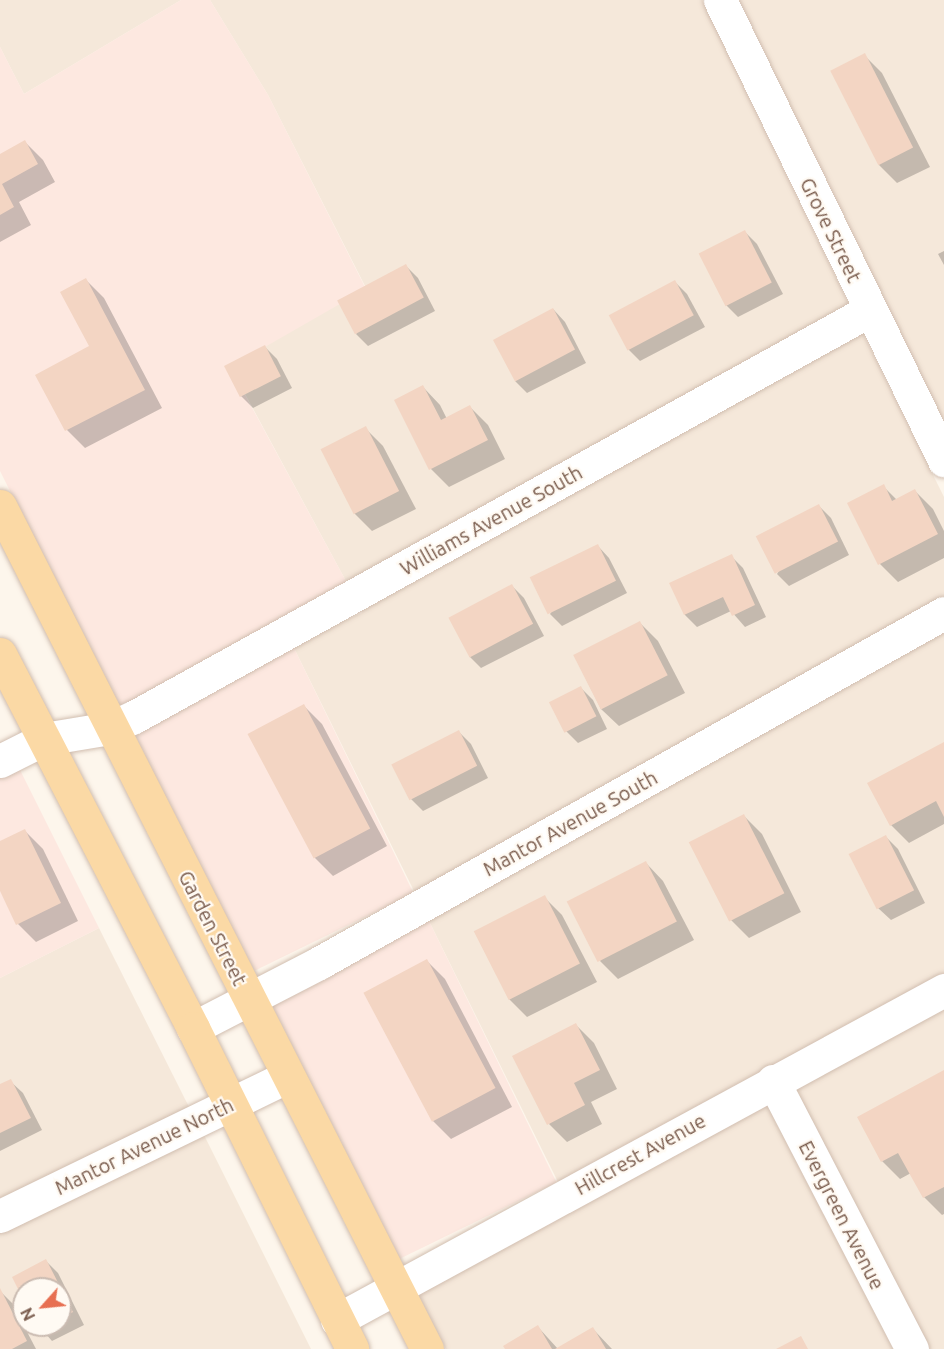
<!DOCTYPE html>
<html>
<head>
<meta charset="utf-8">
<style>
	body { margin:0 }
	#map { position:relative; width:944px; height:1349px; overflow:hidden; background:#fdf6ec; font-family:Ubuntu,sans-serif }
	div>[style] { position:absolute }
	.residential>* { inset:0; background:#f5e8da }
	.commercial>* { inset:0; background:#fde8e0; transform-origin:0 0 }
	.shadow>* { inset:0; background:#0003 }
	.building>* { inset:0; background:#f3d5c3; transform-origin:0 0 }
	.roads { filter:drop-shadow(0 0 2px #d1beb0) drop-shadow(0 0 2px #d1beb0) }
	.minor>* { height:33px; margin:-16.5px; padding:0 16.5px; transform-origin:16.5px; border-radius:16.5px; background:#fff }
	.primary>* { height:33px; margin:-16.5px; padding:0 16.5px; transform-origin:16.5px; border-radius:16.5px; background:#fbd9a5 }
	span { translate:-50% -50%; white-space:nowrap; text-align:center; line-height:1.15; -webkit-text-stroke:4.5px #fffaf3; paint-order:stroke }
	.street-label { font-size:20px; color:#7a5c4d }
	.north { position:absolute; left:12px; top:1277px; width:60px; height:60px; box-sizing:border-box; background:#fffaf3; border:2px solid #cabbb1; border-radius:50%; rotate:243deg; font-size:16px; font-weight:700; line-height:24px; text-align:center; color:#7a5c4d }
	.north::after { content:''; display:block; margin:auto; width:21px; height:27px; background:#e76f51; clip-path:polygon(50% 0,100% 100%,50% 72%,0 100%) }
</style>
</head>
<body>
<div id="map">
	<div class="residential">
		<i style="clip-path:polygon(0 0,181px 0,24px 94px,0 47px)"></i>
		<i style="clip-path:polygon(210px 0,702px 0,849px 305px,347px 583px,230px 366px,366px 288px,268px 95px)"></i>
		<i style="clip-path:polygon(739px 0,944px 0,944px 422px,885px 303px)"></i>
		<i style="clip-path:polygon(862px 332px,944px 497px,944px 597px,415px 893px,293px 646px,327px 628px,362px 613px,361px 609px)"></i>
		<i style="clip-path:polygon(944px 630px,944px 973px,558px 1182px,428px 919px)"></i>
		<i style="clip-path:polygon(99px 928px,189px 1107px,0 1199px,0 978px)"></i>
		<i style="clip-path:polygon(944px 1006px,944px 1349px,930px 1349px,794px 1086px)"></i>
		<i style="clip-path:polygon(765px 1102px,893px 1349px,446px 1349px,417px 1293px)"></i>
		<i style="clip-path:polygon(evenodd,203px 1133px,311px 1349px,0 1349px,0 1232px,203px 1133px,24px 1289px,60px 1289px,60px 1325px,24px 1325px,24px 1289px)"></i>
	</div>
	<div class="commercial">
		<i style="clip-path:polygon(181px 0,210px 0,268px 95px,366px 289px,230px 367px,347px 583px,119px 709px,0 471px,0 47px,24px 94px)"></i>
		<i style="left:293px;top:646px;width:275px;height:184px;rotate:64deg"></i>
		<i style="clip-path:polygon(19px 768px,99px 928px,0 978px,0 778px)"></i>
		<i style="left:428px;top:919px;width:293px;height:180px;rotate:64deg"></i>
	</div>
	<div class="shadow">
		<i style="clip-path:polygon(864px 55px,882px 73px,930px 167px,897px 183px,879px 165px)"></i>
		<i style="clip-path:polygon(25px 142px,43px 160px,55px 182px,19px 202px,31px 225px,0 242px,0 155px)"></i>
		<i style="clip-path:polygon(745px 232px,757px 244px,783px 294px,738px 317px,726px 305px,701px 254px)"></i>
		<i style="clip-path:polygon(944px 251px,944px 265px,938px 254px)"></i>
		<i style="clip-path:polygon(406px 266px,418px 278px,435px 311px,368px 346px,356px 334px)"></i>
		<i style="clip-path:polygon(86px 280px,104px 298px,162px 408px,85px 448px,67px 430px,37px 375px,91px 347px)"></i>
		<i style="clip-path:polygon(675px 282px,687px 294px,705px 327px,640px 361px,628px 349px)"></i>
		<i style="clip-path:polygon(553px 309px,565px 322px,586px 363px,527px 393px,515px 381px)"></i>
		<i style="clip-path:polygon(265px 347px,277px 359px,292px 388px,253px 408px,241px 396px,226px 367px)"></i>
		<i style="clip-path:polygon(423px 387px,440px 405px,447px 419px,470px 407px,488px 425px,505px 459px,449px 487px,431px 469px,396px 401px)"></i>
		<i style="clip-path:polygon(365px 428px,383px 446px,416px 509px,372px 531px,354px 513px,322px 450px)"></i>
		<i style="clip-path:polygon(883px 486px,897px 500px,915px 491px,933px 509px,944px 531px,944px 558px,898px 582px,880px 564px)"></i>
		<i style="clip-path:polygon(819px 506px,831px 518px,849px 555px,789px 586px,777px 574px)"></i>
		<i style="clip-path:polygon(597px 545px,609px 558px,627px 593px,562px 626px,550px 614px)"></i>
		<i style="clip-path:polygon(731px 556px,743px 568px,766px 617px,745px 627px,731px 611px,697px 627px,685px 615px,671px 584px)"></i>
		<i style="clip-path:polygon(512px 586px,524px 598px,544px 636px,481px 668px,469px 656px)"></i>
		<i style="clip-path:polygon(640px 623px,658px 641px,685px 693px,619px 726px,601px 709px,575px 656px)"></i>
		<i style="clip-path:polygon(581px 688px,593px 700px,607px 729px,578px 743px,566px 731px,551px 703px)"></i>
		<i style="clip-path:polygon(304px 706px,322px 724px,387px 846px,333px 876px,315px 858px)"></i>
		<i style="clip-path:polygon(459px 732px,471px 744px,488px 778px,423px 811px,411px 799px)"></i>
		<i style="clip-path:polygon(944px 744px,944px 824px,909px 843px,891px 825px)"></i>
		<i style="clip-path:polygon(744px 816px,762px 834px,801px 912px,749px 938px,731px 920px,691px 843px)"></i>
		<i style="clip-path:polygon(25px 831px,43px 849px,78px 921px,36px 942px,18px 924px,0 888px,0 843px)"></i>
		<i style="clip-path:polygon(886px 837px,898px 849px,925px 903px,891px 920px,878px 908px)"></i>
		<i style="clip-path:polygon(646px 863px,663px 881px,694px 940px,618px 979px,600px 961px)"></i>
		<i style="clip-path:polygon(544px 897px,562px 915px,597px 982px,527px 1017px,509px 999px,475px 932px)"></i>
		<i style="clip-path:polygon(427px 961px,445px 979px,512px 1107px,451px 1139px,433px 1121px)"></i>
		<i style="clip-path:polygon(576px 1025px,594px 1043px,617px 1089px,591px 1102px,602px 1124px,567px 1142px,549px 1124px)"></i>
		<i style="clip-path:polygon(944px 1072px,944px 1214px,942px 1215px,924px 1197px,911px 1173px,900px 1179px,882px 1161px,859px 1117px)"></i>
		<i style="clip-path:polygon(10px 1081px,23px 1093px,42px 1130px,0 1151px,0 1086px)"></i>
		<i style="clip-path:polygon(46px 1261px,58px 1273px,84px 1325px,52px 1341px,38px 1325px,60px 1325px,60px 1289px,24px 1289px,24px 1298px,14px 1278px)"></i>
		<i style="clip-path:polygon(0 1291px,12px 1303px,36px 1349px,0 1349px)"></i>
		<i style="clip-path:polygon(538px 1327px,558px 1349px,593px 1329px,612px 1349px,507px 1349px)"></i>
	</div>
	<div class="building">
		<i style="left:865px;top:53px;width:106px;height:39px;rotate:63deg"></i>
		<i style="clip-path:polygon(25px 140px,38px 164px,2px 184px,14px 207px,0 215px,0 154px)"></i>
		<i style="left:745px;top:230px;width:59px;height:52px;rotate:63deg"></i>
		<i style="left:406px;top:264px;width:38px;height:78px;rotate:62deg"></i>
		<i style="clip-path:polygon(86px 278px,145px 390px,65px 431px,35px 375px,89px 346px,60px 292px)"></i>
		<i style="left:675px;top:280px;width:40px;height:75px;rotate:62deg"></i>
		<i style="left:553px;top:308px;width:47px;height:68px;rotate:62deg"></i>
		<i style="left:265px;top:345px;width:35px;height:46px;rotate:63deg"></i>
		<i style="clip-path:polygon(423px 385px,441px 420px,470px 405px,488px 440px,429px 470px,394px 400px)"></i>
		<i style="left:366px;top:426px;width:73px;height:51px;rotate:63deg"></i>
		<i style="clip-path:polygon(884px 484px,892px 501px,915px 489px,938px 534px,878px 565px,847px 503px)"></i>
		<i style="left:819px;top:504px;width:42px;height:71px;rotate:63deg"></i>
		<i style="left:598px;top:544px;width:41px;height:76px;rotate:64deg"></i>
		<i style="clip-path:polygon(732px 554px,755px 605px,732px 616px,723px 597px,684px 615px,669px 583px)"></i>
		<i style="left:512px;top:584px;width:45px;height:72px;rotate:62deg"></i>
		<i style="left:640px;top:621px;width:61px;height:75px;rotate:63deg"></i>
		<i style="left:581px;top:686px;width:34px;height:36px;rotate:63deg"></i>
		<i style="left:304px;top:704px;width:141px;height:64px;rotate:62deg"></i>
		<i style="left:459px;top:730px;width:40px;height:76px;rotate:63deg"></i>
		<i style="clip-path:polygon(944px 742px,944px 817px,936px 801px,890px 826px,867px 783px)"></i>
		<i style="left:744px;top:814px;width:89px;height:62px;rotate:63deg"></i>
		<i style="clip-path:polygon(25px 829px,61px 903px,16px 925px,0 891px,0 841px)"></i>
		<i style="left:886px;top:835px;width:62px;height:42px;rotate:63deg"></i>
		<i style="left:646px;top:861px;width:68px;height:89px;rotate:63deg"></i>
		<i style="left:545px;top:895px;width:77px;height:80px;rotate:63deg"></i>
		<i style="left:427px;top:959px;width:146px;height:72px;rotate:62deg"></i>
		<i style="clip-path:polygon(576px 1023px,600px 1070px,574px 1083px,585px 1105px,547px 1125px,512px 1056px)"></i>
		<i style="clip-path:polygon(944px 1070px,944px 1187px,923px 1198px,898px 1153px,881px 1162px,857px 1117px)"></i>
		<i style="clip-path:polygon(11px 1079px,31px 1118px,0 1133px,0 1084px)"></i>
		<i style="clip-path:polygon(46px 1259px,73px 1312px,60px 1319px,60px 1289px,24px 1289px,24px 1301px,12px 1277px)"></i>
		<i style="clip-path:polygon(0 1288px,27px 1341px,12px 1349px,0 1349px)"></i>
		<i style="clip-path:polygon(538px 1325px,552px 1349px,505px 1349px,503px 1346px)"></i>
		<i style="clip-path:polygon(593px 1327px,606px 1349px,555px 1349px)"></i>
		<i style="clip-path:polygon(801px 1336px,808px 1349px,776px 1349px)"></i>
	</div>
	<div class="roads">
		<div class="minor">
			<i style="left:720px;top:0;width:512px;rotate:64.04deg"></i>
			<i style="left:0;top:761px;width:49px;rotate:-26.6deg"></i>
			<i style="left:44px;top:739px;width:67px;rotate:-9.5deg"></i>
			<i style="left:110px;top:728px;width:26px;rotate:-25deg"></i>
			<i style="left:134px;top:717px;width:841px;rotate:-28.94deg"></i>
			<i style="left:193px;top:1028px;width:142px;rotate:-27.3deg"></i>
			<i style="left:319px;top:963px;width:716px;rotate:-29.25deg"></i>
			<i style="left:773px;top:1081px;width:302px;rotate:62.6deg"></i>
			<i style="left:0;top:1216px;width:320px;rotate:-25.9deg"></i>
			<i style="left:337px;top:1320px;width:691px;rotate:-28.53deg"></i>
		</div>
		<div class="primary">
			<i style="left:0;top:506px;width:945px;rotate:63.14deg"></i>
			<i style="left:0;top:654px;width:421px;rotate:62.7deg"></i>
			<i style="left:193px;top:1028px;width:358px;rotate:63.6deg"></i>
		</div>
	</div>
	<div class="street-label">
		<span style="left:831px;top:230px;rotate:64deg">Grove Street</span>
		<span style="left:491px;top:520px;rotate:-29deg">Williams Avenue South</span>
		<span style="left:570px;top:823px;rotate:-29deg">Mantor Avenue South</span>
		<span style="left:213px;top:928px;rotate:63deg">Garden Street</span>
		<span style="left:144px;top:1146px;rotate:-26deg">Mantor Avenue North</span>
		<span style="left:640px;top:1154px;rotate:-29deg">Hillcrest Avenue</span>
		<span style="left:842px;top:1215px;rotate:63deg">Evergreen Avenue</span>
	</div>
	<div class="north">N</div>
</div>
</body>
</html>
